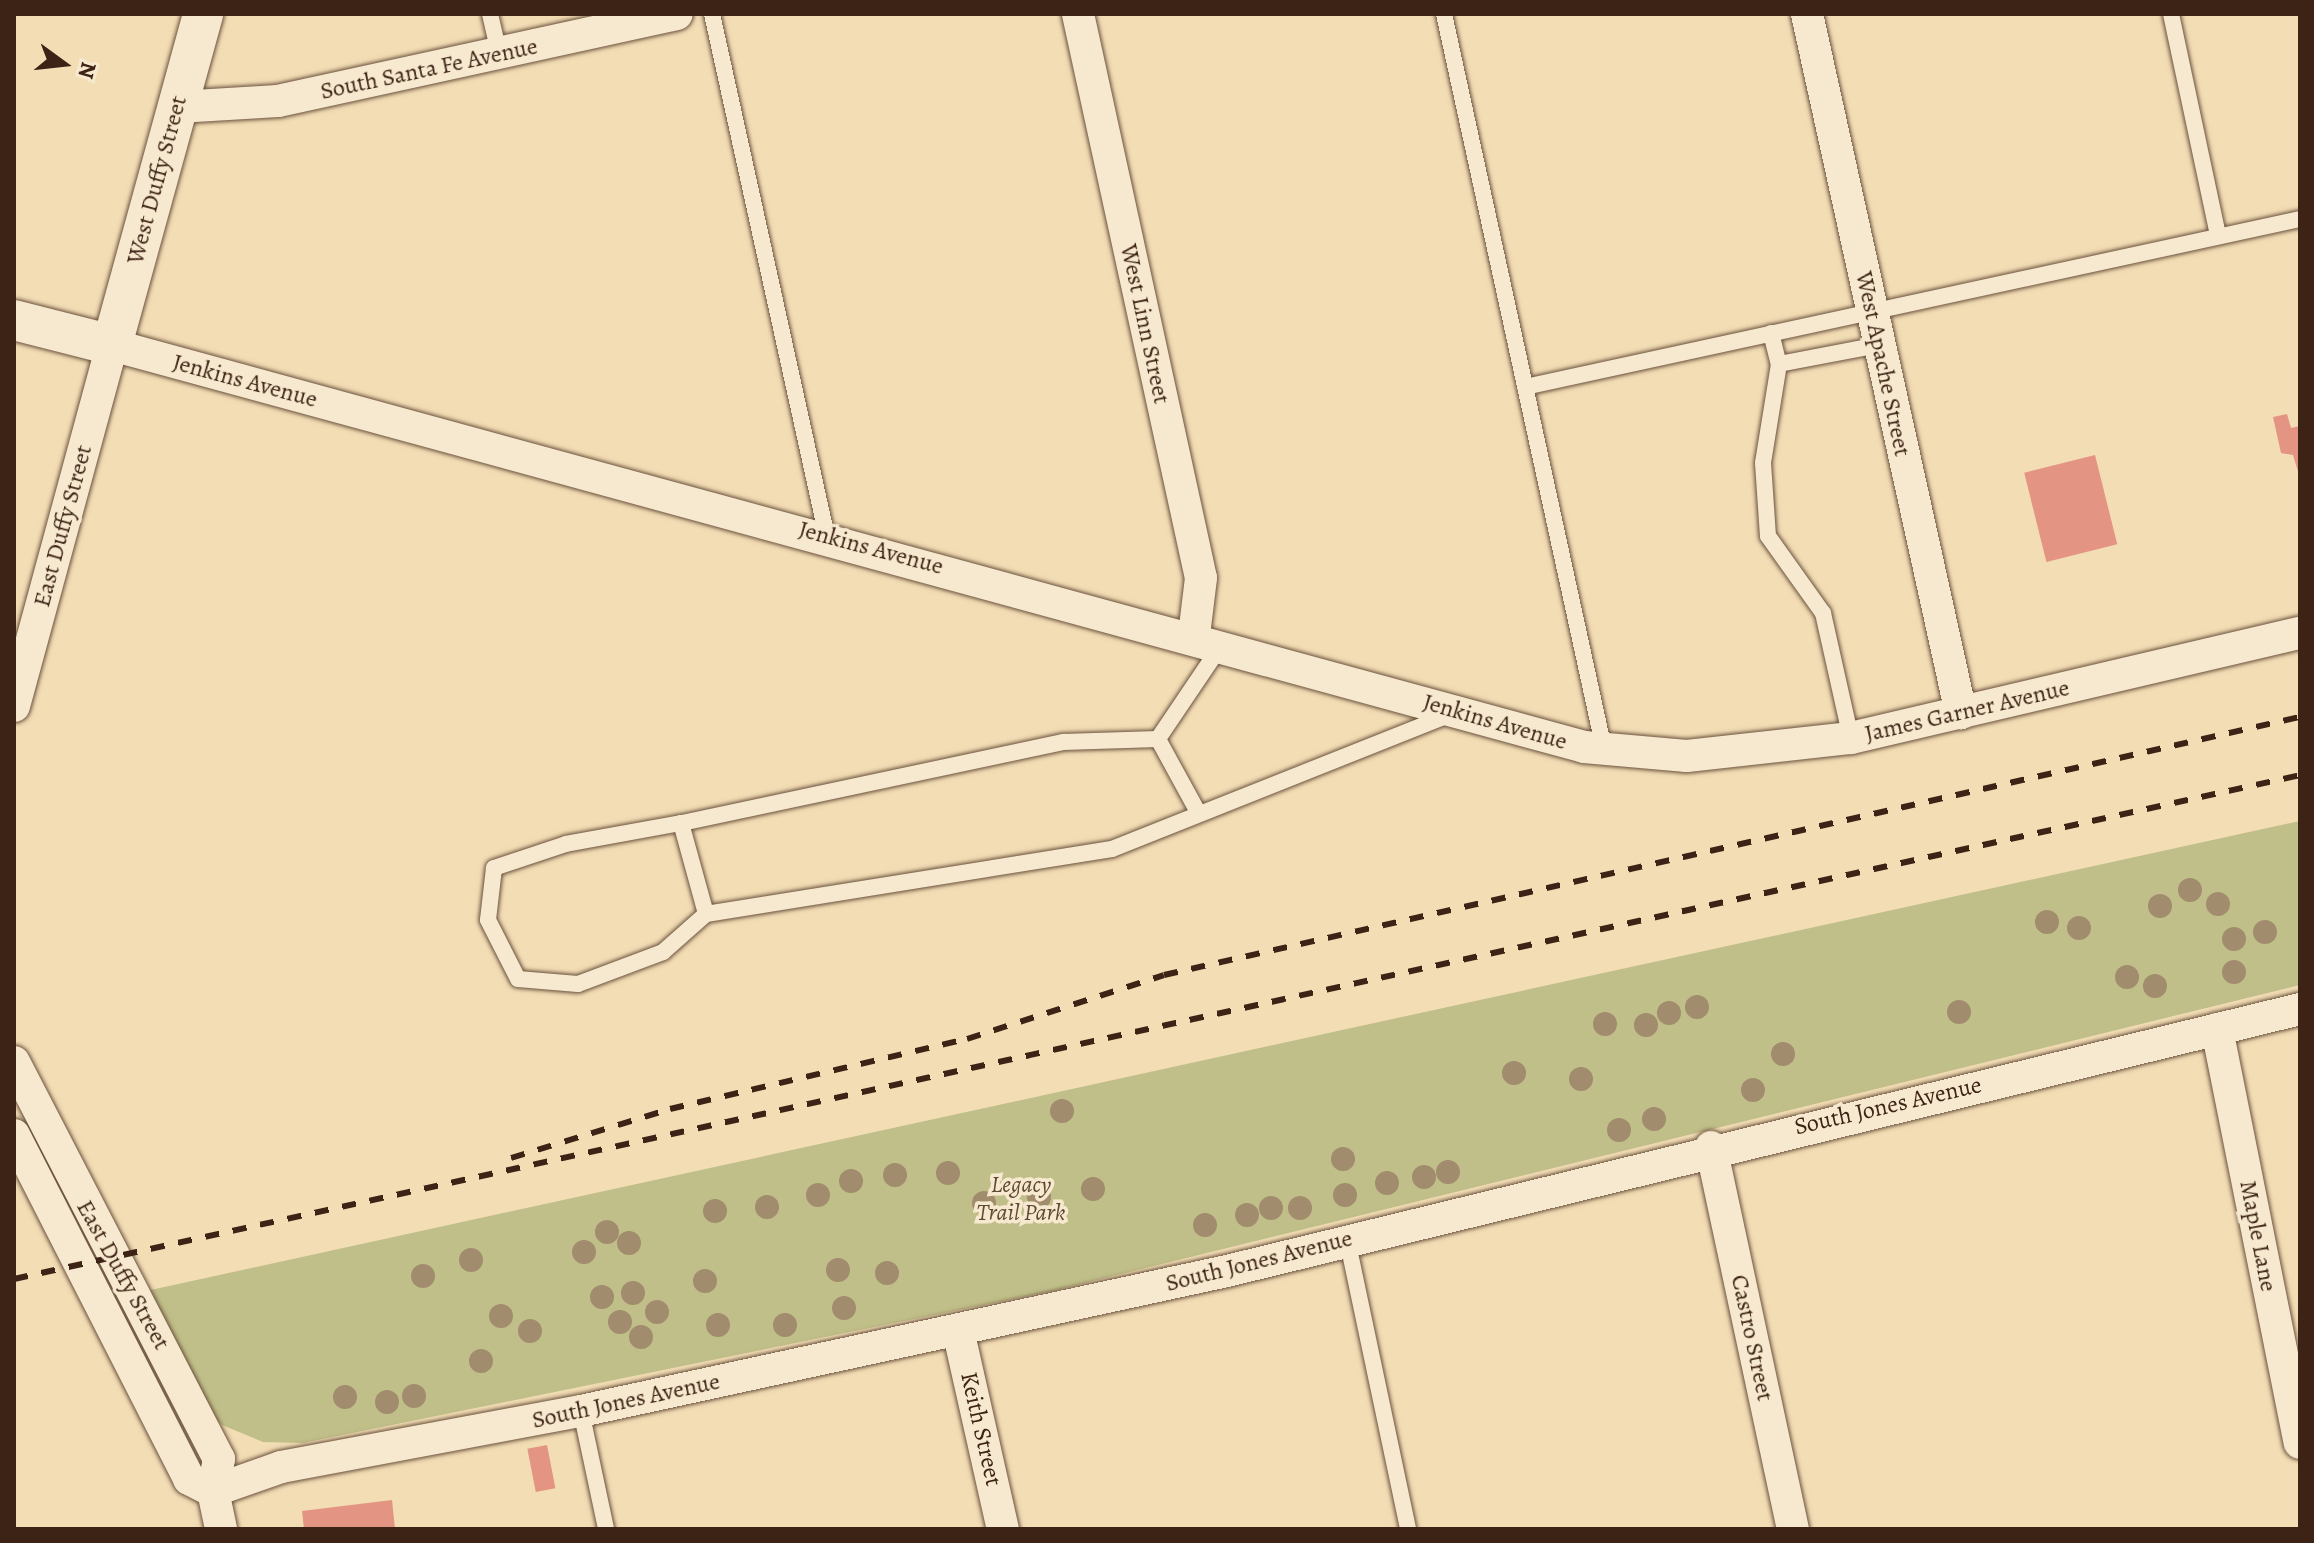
<!DOCTYPE html>
<html>
<head>
<meta charset="utf-8">
<style>
	body { margin:0 }
	#map { position:relative; width:2314px; height:1543px; overflow:hidden; background:#f3ddb5; font-family:Alegreya,serif }
	div>[style] { position:absolute }
	.green>* { inset:0; background:#c1bf89 }
	.building>* { inset:0; background:#e39482; transform-origin:0 0 }
	.roads { filter:drop-shadow(0 0 2px #6a523d) drop-shadow(0 0 2px #6a523d) }
	.service>* { height:16px; margin:-8px; padding:0 8px; transform-origin:8px; border-radius:8px; background:#f7e9cf }
	.minor>* { height:32px; margin:-16px; padding:0 16px; transform-origin:16px; border-radius:16px; background:#f7e9cf }
	.tertiary>* { height:40px; margin:-20px; padding:0 20px; transform-origin:20px; border-radius:20px; background:#f7e9cf }
	.rail>* { height:6px; margin-top:-3px; transform-origin:0; background:repeating-linear-gradient(90deg,#3d2315 0 14px,transparent 0 28px) }
	.trees>* { width:24px; height:24px; margin:-12px; border-radius:50%; background:#a18c6d }
	span { translate:-50% -50%; white-space:nowrap; text-align:center; line-height:1.15; -webkit-text-stroke:7px #f7e9cf; paint-order:stroke }
	.street-label { font-size:24px; color:#3d2315 }
	.park-label { font-size:24px; color:#5e4a32; font-style:italic }
	.frame { position:absolute; inset:0; border:16px solid #3d2315; pointer-events:none }
	.north { position:absolute; left:24px; top:24px; width:80px; height:80px; -webkit-text-stroke:6px #f7e9cf; paint-order:stroke; rotate:105deg; font-size:22px; font-weight:700; line-height:32px; text-align:center; color:#3d2315 }
	.north::after { content:''; display:block; margin:auto; width:28px; height:36px; background:#3d2315; clip-path:polygon(50% 0,100% 100%,50% 72%,0 100%) }
</style>
</head>
<body>
<div id="map">
	<div class="green">
		<i style="clip-path:polygon(2300px 821px,2300px 985px,1052px 1291px,303px 1443px,263px 1442px,222px 1425px,201px 1404px,146px 1291px)"></i>
	</div>
	<div class="building">
		<i style="clip-path:polygon(2287px 414px,2291px 428px,2300px 426px,2300px 478px,2293px 455px,2281px 453px,2273px 417px)"></i>
		<i style="left:2095px;top:455px;width:92px;height:73px;rotate:76deg"></i>
		<i style="left:547px;top:1445px;width:44px;height:20px;rotate:79deg"></i>
		<i style="clip-path:polygon(392px 1500px,395px 1529px,304px 1529px,302px 1511px)"></i>
	</div>
	<div class="roads">
		<div class="service">
			<i style="left:490px;top:14px;width:40px;rotate:77deg"></i>
			<i style="left:712px;top:14px;width:535px;rotate:77.6deg"></i>
			<i style="left:1444px;top:14px;width:752px;rotate:77.72deg"></i>
			<i style="left:2171px;top:14px;width:227px;rotate:78deg"></i>
			<i style="left:1771px;top:333px;width:32px;rotate:76deg"></i>
			<i style="left:1779px;top:364px;width:100px;rotate:99.2deg"></i>
			<i style="left:1763px;top:463px;width:73px;rotate:86.1deg"></i>
			<i style="left:1768px;top:536px;width:95px;rotate:54.5deg"></i>
			<i style="left:1823px;top:613px;width:128px;rotate:77.4deg"></i>
			<i style="left:1779px;top:364px;width:102px;rotate:-10.8deg"></i>
			<i style="left:1525px;top:387px;width:793px;rotate:-12.23deg"></i>
			<i style="left:1222px;top:644px;width:115px;rotate:124deg"></i>
			<i style="left:1158px;top:739px;width:95px;rotate:178.2deg"></i>
			<i style="left:1063px;top:742px;width:390px;rotate:168deg"></i>
			<i style="left:681px;top:823px;width:94px;rotate:74.6deg"></i>
			<i style="left:706px;top:914px;width:411px;rotate:-9.1deg"></i>
			<i style="left:1112px;top:849px;width:362px;rotate:-21.7deg"></i>
			<i style="left:1158px;top:739px;width:85px;rotate:61.3deg"></i>
			<i style="left:681px;top:823px;width:117px;rotate:169.7deg"></i>
			<i style="left:566px;top:844px;width:76px;rotate:161.6deg"></i>
			<i style="left:494px;top:868px;width:52px;rotate:96.6deg"></i>
			<i style="left:488px;top:920px;width:66px;rotate:63deg"></i>
			<i style="left:518px;top:979px;width:60px;rotate:4.8deg"></i>
			<i style="left:578px;top:984px;width:91px;rotate:-20.6deg"></i>
			<i style="left:663px;top:952px;width:57px;rotate:-41.5deg"></i>
			<i style="left:1347px;top:1239px;width:296px;rotate:78.1deg"></i>
			<i style="left:581px;top:1411px;width:121px;rotate:78deg"></i>
		</div>
		<div class="minor">
			<i style="left:1078px;top:14px;width:577px;rotate:77.7deg"></i>
			<i style="left:1201px;top:578px;width:57px;rotate:97deg"></i>
			<i style="left:1807px;top:14px;width:716px;rotate:77.58deg"></i>
			<i style="left:178px;top:107px;width:100px;rotate:-3.4deg"></i>
			<i style="left:278px;top:101px;width:408px;rotate:-12.3deg"></i>
			<i style="left:14px;top:706px;width:374px;rotate:-74.8deg"></i>
			<i style="left:112px;top:345px;width:1526px;rotate:15.27deg"></i>
			<i style="left:1584px;top:747px;width:103px;rotate:5deg"></i>
			<i style="left:1687px;top:756px;width:165px;rotate:-6.3deg"></i>
			<i style="left:1851px;top:738px;width:461px;rotate:-13.2deg"></i>
			<i style="left:2217px;top:1029px;width:422px;rotate:78.7deg"></i>
			<i style="left:14px;top:1062px;width:447px;rotate:62.7deg"></i>
			<i style="left:219px;top:1459px;width:33px;rotate:101deg"></i>
			<i style="left:213px;top:1491px;width:39px;rotate:78deg"></i>
			<i style="left:14px;top:1135px;width:386px;rotate:63deg"></i>
			<i style="left:189px;top:1479px;width:27px;rotate:27deg"></i>
			<i style="left:1711px;top:1147px;width:391px;rotate:77.9deg"></i>
			<i style="left:958px;top:1330px;width:204px;rotate:77.3deg"></i>
			<i style="left:213px;top:1491px;width:72px;rotate:-19.4deg"></i>
			<i style="left:281px;top:1467px;width:305px;rotate:-10.6deg"></i>
			<i style="left:581px;top:1411px;width:661px;rotate:-12.23deg"></i>
			<i style="left:1227px;top:1271px;width:1105px;rotate:-13.72deg"></i>
		</div>
		<div class="tertiary">
			<i style="left:14px;top:320px;width:101px;rotate:14.3deg"></i>
			<i style="left:112px;top:345px;width:343px;rotate:-74.6deg"></i>
		</div>
	</div>
	<div class="rail">
		<i style="left:511px;top:1158px;width:166px;rotate:-17.1deg"></i>
		<i style="left:670px;top:1109px;width:305px;rotate:-13.3deg"></i>
		<i style="left:967px;top:1039px;width:207px;rotate:-18deg"></i>
		<i style="left:1164px;top:975px;width:1165px;rotate:-12.8deg"></i>
		<i style="left:14px;top:1279px;width:2341px;rotate:-12.43deg"></i>
	</div>
	<div class="trees">
		<i style="left:2190px;top:890px"></i>
		<i style="left:2218px;top:904px"></i>
		<i style="left:2160px;top:906px"></i>
		<i style="left:2047px;top:922px"></i>
		<i style="left:2079px;top:928px"></i>
		<i style="left:2265px;top:932px"></i>
		<i style="left:2234px;top:939px"></i>
		<i style="left:2234px;top:972px"></i>
		<i style="left:2127px;top:977px"></i>
		<i style="left:2155px;top:986px"></i>
		<i style="left:1697px;top:1007px"></i>
		<i style="left:1959px;top:1012px"></i>
		<i style="left:1669px;top:1013px"></i>
		<i style="left:1605px;top:1024px"></i>
		<i style="left:1646px;top:1025px"></i>
		<i style="left:1783px;top:1054px"></i>
		<i style="left:1514px;top:1073px"></i>
		<i style="left:1581px;top:1079px"></i>
		<i style="left:1753px;top:1090px"></i>
		<i style="left:1062px;top:1111px"></i>
		<i style="left:1654px;top:1119px"></i>
		<i style="left:1619px;top:1130px"></i>
		<i style="left:1343px;top:1159px"></i>
		<i style="left:1448px;top:1172px"></i>
		<i style="left:948px;top:1173px"></i>
		<i style="left:895px;top:1175px"></i>
		<i style="left:1424px;top:1177px"></i>
		<i style="left:851px;top:1181px"></i>
		<i style="left:1387px;top:1183px"></i>
		<i style="left:1093px;top:1189px"></i>
		<i style="left:818px;top:1195px"></i>
		<i style="left:1345px;top:1195px"></i>
		<i style="left:1039px;top:1197px"></i>
		<i style="left:984px;top:1203px"></i>
		<i style="left:767px;top:1207px"></i>
		<i style="left:1271px;top:1208px"></i>
		<i style="left:1300px;top:1208px"></i>
		<i style="left:715px;top:1211px"></i>
		<i style="left:1247px;top:1215px"></i>
		<i style="left:1205px;top:1225px"></i>
		<i style="left:607px;top:1232px"></i>
		<i style="left:629px;top:1243px"></i>
		<i style="left:584px;top:1252px"></i>
		<i style="left:471px;top:1260px"></i>
		<i style="left:838px;top:1270px"></i>
		<i style="left:887px;top:1273px"></i>
		<i style="left:423px;top:1276px"></i>
		<i style="left:705px;top:1281px"></i>
		<i style="left:633px;top:1293px"></i>
		<i style="left:602px;top:1297px"></i>
		<i style="left:844px;top:1308px"></i>
		<i style="left:657px;top:1312px"></i>
		<i style="left:501px;top:1316px"></i>
		<i style="left:620px;top:1322px"></i>
		<i style="left:718px;top:1325px"></i>
		<i style="left:785px;top:1325px"></i>
		<i style="left:530px;top:1331px"></i>
		<i style="left:641px;top:1337px"></i>
		<i style="left:481px;top:1361px"></i>
		<i style="left:414px;top:1396px"></i>
		<i style="left:345px;top:1397px"></i>
		<i style="left:387px;top:1402px"></i>
	</div>
	<div class="street-label">
		<span style="left:429px;top:69px;rotate:-12deg">South Santa Fe Avenue</span>
		<span style="left:157px;top:180px;rotate:-75deg">West Duffy Street</span>
		<span style="left:1145px;top:324px;rotate:78deg">West Linn Street</span>
		<span style="left:1883px;top:364px;rotate:78deg">West Apache Street</span>
		<span style="left:245px;top:381px;rotate:15deg">Jenkins Avenue</span>
		<span style="left:63px;top:526px;rotate:-75deg">East Duffy Street</span>
		<span style="left:871px;top:548px;rotate:15deg">Jenkins Avenue</span>
		<span style="left:1967px;top:711px;rotate:-13deg">James Garner Avenue</span>
		<span style="left:1495px;top:722px;rotate:16deg">Jenkins Avenue</span>
		<span style="left:1888px;top:1106px;rotate:-13deg">South Jones Avenue</span>
		<span style="left:2258px;top:1236px;rotate:79deg">Maple Lane</span>
		<span style="left:1259px;top:1261px;rotate:-14deg">South Jones Avenue</span>
		<span style="left:123px;top:1275px;rotate:61deg">East Duffy Street</span>
		<span style="left:1752px;top:1338px;rotate:78deg">Castro Street</span>
		<span style="left:626px;top:1401px;rotate:-12deg">South Jones Avenue</span>
		<span style="left:981px;top:1429px;rotate:77deg">Keith Street</span>
	</div>
	<div class="park-label">
		<span style="left:1021px;top:1199px">Legacy<br>Trail Park</span>
	</div>
	<div class="frame"></div>
	<div class="north">N</div>
</div>
</body>
</html>
